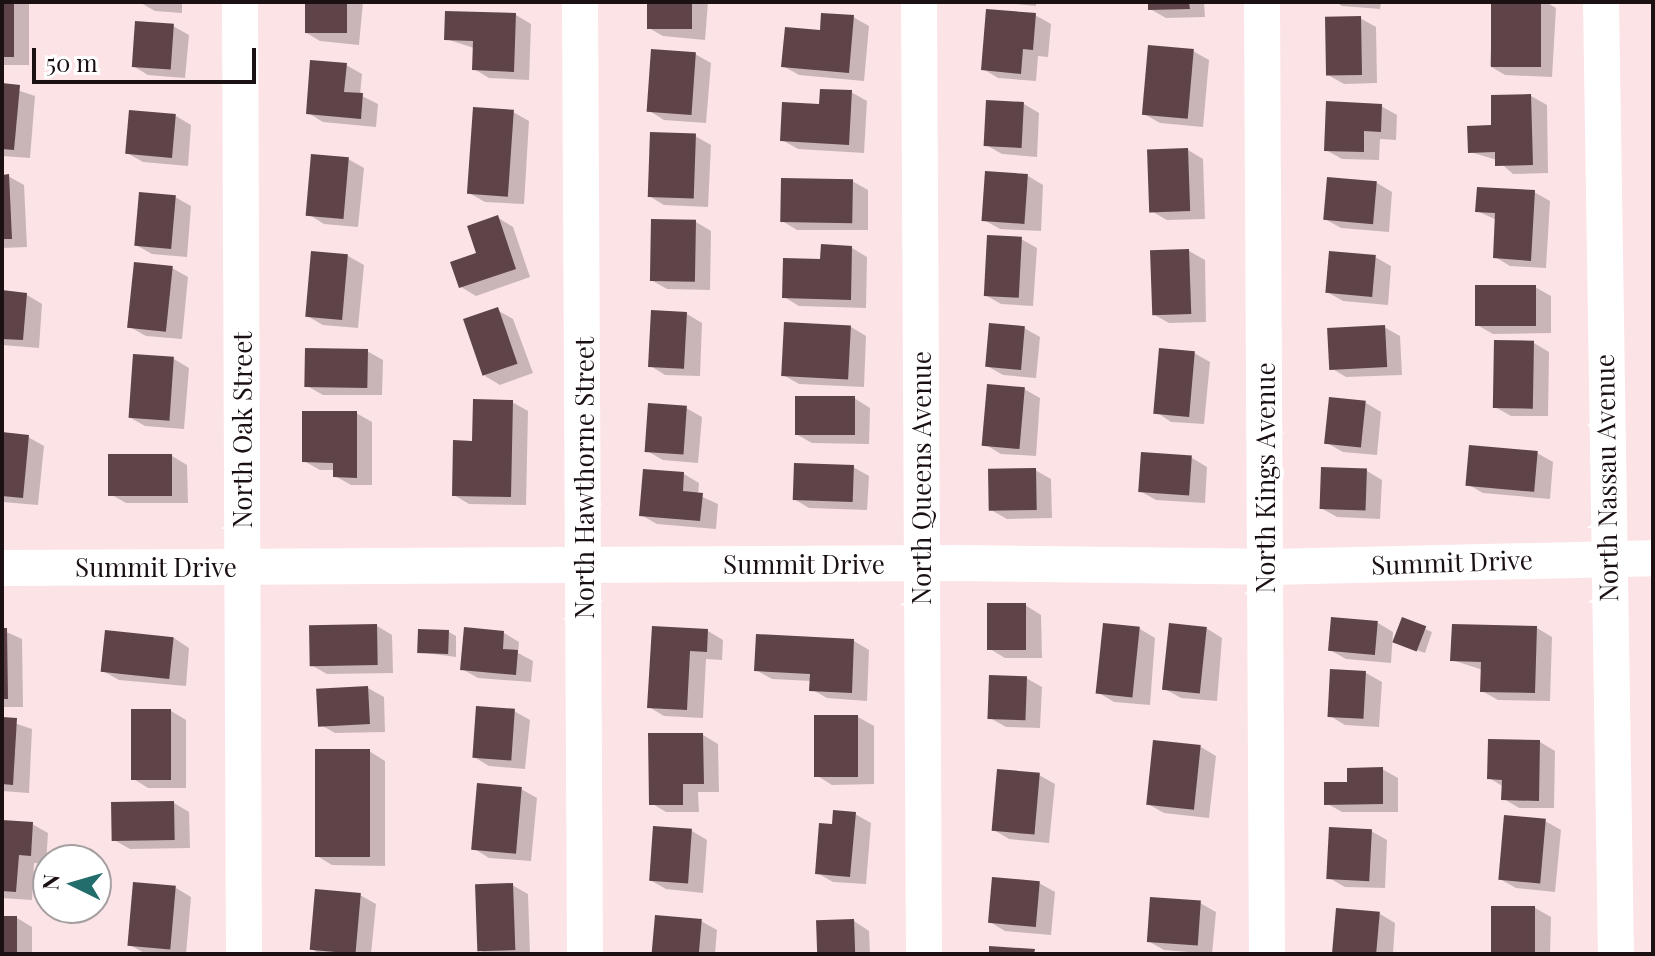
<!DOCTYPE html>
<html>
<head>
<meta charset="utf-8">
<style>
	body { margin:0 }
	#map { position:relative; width:1655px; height:956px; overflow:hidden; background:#fce3e6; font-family:"Playfair Display",serif }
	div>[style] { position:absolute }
	.shadow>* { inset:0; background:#0003; transform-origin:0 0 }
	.building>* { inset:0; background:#5e4448; transform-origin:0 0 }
	.minor>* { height:36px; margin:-18px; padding:0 18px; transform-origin:18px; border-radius:18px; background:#fff }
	span { translate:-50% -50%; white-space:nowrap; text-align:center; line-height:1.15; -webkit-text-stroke:8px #fff; paint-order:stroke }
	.street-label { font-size:26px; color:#1b1012 }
	.frame { position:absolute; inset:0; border:4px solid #1b1012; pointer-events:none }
	.north { position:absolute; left:32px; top:844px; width:80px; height:80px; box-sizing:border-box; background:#fff; border:2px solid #a49fa0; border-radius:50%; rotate:275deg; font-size:22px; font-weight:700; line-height:32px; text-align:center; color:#1b1012 }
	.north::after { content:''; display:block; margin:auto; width:28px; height:36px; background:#236e6c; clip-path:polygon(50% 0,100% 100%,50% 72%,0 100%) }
	.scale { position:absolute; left:32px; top:48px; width:224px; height:36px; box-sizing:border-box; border:4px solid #1b1012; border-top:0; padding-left:10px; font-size:24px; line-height:28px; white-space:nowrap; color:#1b1012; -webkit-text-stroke:6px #fff; paint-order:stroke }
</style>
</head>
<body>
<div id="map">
	<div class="shadow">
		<i style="left:2px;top:2px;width:27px;height:63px"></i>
		<i style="clip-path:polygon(139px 2px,182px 2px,182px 13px,155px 11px)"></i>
		<i style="clip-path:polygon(307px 2px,363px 2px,359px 45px,320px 41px,305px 32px)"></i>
		<i style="clip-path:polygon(649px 2px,708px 2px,705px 40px,663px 36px,647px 27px)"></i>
		<i style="clip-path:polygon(997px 2px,1036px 2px,1036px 6px)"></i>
		<i style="clip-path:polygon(1150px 2px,1204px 2px,1205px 17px,1166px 18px,1150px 9px)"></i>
		<i style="clip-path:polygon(1335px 2px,1381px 2px,1380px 9px,1342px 6px)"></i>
		<i style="clip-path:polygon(1493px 2px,1546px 2px,1556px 8px,1552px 77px,1505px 75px,1490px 66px)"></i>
		<i style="clip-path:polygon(516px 15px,531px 24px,529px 80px,489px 78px,474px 69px,474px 48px,446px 39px)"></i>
		<i style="clip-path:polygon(1035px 15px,1051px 24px,1048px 57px,1038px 56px,1036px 81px,998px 78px,983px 69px)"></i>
		<i style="clip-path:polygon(853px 17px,869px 26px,864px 81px,799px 75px,783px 66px,822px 32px)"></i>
		<i style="clip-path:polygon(1360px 18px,1376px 27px,1377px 83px,1344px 84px,1328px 75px)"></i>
		<i style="clip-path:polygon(173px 26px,189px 35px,185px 78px,148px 75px,133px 66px)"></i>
		<i style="clip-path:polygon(1193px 51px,1209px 60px,1203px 127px,1160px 123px,1144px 114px)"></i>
		<i style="clip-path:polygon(695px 54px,711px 63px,706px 123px,664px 120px,648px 110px)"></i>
		<i style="clip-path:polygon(346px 65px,362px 74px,360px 95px,378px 104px,376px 127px,323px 122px,308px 113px)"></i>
		<i style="clip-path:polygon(2px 85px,35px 96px,30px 158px,2px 156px)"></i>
		<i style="clip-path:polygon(851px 92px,867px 101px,864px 153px,798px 149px,782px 140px,821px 106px)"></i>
		<i style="clip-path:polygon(1531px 96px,1547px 105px,1548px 173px,1513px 174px,1497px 160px,1470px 152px)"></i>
		<i style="clip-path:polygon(1024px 104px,1039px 113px,1037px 157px,1002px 154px,986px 145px)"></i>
		<i style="clip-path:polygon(1381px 106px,1397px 115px,1396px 140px,1380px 139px,1379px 160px,1342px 159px,1326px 150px)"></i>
		<i style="clip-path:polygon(513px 112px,529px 121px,524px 204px,485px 202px,469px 193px)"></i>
		<i style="clip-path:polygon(176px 116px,191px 125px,188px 166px,143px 162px,127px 153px)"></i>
		<i style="clip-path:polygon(695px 136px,711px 145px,708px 207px,664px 205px,649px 196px)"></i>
		<i style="clip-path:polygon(1188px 150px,1203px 159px,1205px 219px,1167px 220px,1151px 211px)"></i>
		<i style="clip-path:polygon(348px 159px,364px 168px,358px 227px,324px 224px,308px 214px)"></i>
		<i style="clip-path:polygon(8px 176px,24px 185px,27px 247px,2px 248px,2px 177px)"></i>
		<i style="clip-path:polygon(1028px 176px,1043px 185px,1041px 231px,1000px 229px,984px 220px)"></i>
		<i style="clip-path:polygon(852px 181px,868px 190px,868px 230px,797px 230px,782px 221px)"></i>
		<i style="clip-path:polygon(1377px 183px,1392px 192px,1389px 232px,1341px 228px,1325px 219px)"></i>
		<i style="clip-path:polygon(1534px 192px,1550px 201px,1546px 268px,1510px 266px,1495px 257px,1497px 220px,1477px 211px)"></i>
		<i style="clip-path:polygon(175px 197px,191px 206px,187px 257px,152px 254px,136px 245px)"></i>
		<i style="clip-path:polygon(497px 217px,513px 227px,530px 277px,476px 296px,461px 287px)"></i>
		<i style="clip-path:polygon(696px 222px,711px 231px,710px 290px,667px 289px,651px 280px)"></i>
		<i style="clip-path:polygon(1021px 239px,1037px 248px,1033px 306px,1001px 304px,985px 295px)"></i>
		<i style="clip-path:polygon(852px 248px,867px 257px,866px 308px,799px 306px,784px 297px,822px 261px)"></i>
		<i style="clip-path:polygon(1189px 251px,1205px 260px,1206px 322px,1169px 323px,1153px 314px)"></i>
		<i style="clip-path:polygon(313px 253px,348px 256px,364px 265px,358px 328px,323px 325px,307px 316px)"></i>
		<i style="clip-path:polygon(1375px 257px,1391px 266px,1388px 305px,1343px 301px,1327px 292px)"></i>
		<i style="clip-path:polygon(172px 268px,188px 277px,182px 339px,146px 336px,130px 327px)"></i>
		<i style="clip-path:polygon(1535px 287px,1551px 296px,1551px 333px,1493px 334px,1477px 325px)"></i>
		<i style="clip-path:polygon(2px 292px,27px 295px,42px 304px,39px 348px,2px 345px)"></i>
		<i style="clip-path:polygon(497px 310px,513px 319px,533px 373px,500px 385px,485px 376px)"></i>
		<i style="clip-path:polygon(687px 314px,702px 323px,700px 376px,665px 375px,649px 365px)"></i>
		<i style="clip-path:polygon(851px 327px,866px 336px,864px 387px,799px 384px,783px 375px)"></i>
		<i style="clip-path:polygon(1384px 327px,1400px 336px,1402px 375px,1346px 377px,1331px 368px)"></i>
		<i style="clip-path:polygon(1024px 328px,1040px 337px,1036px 378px,1003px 375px,987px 366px)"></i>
		<i style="clip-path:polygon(1534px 343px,1549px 352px,1548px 416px,1511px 416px,1495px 407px)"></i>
		<i style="clip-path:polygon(367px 351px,383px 360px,382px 395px,323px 395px,307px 386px)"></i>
		<i style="clip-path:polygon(1194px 353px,1210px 362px,1204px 424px,1171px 422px,1156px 412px)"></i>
		<i style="clip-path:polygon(174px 359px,189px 368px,184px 429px,145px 426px,129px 417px)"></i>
		<i style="clip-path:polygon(1024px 389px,1040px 398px,1036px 456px,1001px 454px,986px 445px)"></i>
		<i style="clip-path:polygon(854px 398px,870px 408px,869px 444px,812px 443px,796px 434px)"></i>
		<i style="clip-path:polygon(512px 402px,528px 411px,526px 505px,469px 504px,454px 495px,474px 443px)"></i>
		<i style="clip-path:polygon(1366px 403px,1381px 412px,1377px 455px,1343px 452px,1327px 443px)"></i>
		<i style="clip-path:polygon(686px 408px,702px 417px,698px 463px,663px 460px,647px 451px)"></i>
		<i style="clip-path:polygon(356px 413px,372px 422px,372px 485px,351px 485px,335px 476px,335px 470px,320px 470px,304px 461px)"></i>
		<i style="clip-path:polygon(2px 434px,28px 437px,44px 446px,38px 505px,2px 502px)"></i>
		<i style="clip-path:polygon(1537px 453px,1553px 462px,1550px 499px,1483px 493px,1467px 484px)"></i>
		<i style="clip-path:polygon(172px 456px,187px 465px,188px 503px,126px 503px,110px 494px)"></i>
		<i style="clip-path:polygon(1192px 458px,1207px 467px,1205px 503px,1156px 500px,1140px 491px)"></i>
		<i style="clip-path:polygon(853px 467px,869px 476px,867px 510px,809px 508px,794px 499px)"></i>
		<i style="clip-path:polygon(1035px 470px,1051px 479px,1052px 518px,1007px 519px,991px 510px)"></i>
		<i style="clip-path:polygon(1367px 471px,1382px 480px,1380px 519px,1337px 517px,1321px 508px)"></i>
		<i style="clip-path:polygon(684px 474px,699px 483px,698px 495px,718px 504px,716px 529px,657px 524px,641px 515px)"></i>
		<i style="clip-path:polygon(1025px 605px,1041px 615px,1042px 658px,1005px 658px,990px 649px)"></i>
		<i style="clip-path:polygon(1404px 620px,1432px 632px,1425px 653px,1403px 645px)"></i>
		<i style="clip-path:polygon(1378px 623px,1393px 632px,1391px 663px,1346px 659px,1330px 650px)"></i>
		<i style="clip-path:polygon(377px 626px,392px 635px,393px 673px,327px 674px,311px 665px)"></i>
		<i style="clip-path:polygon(654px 628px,708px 631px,723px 640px,722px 660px,706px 659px,703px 718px,664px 716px,649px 707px)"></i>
		<i style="clip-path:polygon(1206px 628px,1222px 638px,1217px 701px,1181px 698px,1165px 689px)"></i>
		<i style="clip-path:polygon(1537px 628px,1552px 637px,1550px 701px,1498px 700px,1482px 691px,1483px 670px,1452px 660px)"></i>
		<i style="clip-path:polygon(1140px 629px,1155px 638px,1150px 705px,1114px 702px,1099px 693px)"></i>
		<i style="clip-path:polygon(2px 630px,22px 639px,23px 707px,2px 707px)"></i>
		<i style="clip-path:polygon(449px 632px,456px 636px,456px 657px,419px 652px)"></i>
		<i style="clip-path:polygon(504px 633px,519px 642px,518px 653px,533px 661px,531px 682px,478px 678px,462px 669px)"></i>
		<i style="clip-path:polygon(174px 638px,189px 648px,186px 686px,119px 680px,103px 671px)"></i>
		<i style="clip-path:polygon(854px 641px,869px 650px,867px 701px,827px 698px,811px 689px,812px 681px,772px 679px,756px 670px)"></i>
		<i style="clip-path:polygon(1366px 673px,1382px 682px,1379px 727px,1345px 725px,1330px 716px)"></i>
		<i style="clip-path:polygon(1026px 678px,1042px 687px,1040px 728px,1006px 727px,990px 718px)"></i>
		<i style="clip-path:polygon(368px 688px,384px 697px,385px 732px,335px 733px,319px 724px)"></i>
		<i style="clip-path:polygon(171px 711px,186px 720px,186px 788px,148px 788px,132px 778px)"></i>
		<i style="clip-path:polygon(514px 711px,530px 720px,525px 769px,489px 766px,474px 757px)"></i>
		<i style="clip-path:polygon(858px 717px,874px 726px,874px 784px,832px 785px,816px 775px)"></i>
		<i style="clip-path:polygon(2px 719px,32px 729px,29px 793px,2px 791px)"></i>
		<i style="clip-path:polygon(703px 735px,718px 744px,719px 792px,698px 792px,699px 812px,666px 812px,651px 803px)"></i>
		<i style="clip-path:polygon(1540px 742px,1555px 751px,1554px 808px,1519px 808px,1504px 799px,1504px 787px,1489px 778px)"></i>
		<i style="clip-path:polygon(1201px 747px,1216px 756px,1209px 818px,1164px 813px,1148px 804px)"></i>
		<i style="clip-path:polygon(369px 751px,385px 761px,385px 866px,332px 865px,317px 856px)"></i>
		<i style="clip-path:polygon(1382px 769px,1398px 778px,1398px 812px,1342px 812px,1326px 803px,1349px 784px)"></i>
		<i style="clip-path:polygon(1039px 775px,1055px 784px,1049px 843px,1009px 839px,994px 830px)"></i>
		<i style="clip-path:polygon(521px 789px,537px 798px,531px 861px,489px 858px,473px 848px)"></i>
		<i style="clip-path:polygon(174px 803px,189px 812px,190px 848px,130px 849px,114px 840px)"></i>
		<i style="clip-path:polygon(855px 814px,871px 823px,866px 884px,833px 882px,817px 873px,833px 826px)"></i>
		<i style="clip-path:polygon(1545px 821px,1561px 830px,1555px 892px,1516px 888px,1500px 879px)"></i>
		<i style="clip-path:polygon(2px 822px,32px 824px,48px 833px,46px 864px,34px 863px,32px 900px,2px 898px)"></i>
		<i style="clip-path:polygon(692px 831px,707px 840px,703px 893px,666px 889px,650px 880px)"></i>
		<i style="clip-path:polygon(1371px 831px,1387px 840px,1385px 888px,1345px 887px,1329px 878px)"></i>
		<i style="clip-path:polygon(1039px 883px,1055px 892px,1051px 935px,1005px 931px,990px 922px)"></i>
		<i style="clip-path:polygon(512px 885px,528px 894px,530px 954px,486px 954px,478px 949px)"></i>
		<i style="clip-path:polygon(176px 888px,191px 897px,186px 954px,146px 954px,130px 945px)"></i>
		<i style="clip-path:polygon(360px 895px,376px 904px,371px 954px,320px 954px,312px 949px)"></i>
		<i style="clip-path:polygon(1200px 903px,1216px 912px,1212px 954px,1164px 950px,1148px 941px)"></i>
		<i style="clip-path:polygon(1535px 908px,1551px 917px,1550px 954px,1492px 954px)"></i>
		<i style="clip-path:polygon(1380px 914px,1395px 923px,1393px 954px,1334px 954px)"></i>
		<i style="clip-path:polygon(2px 918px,17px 918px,32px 927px,32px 954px,2px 954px)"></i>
		<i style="clip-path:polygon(701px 921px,717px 930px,715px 954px,654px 954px)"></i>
		<i style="clip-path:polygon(854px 921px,869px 931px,870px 954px,819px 954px)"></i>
	</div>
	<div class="building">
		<i style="left:2px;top:2px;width:12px;height:55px"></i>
		<i style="left:305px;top:2px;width:42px;height:31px"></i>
		<i style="left:647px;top:2px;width:45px;height:27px"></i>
		<i style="clip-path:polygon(1148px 2px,1189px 2px,1190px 9px,1148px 10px)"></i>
		<i style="left:1491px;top:2px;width:50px;height:65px"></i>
		<i style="clip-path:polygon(986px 9px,1036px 13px,1033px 50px,1023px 49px,1021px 74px,981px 70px)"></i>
		<i style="clip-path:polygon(445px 11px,516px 13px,514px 72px,472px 70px,473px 41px,444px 40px)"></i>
		<i style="clip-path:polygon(821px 13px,854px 15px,849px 73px,781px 67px,785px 27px,820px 30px)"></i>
		<i style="left:1361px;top:16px;width:59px;height:36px;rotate:89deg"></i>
		<i style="left:135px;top:21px;width:39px;height:46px;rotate:4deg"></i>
		<i style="left:1148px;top:45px;width:46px;height:70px;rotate:5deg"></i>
		<i style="left:651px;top:49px;width:45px;height:63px;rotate:4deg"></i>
		<i style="clip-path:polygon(310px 60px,347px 63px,344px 92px,363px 93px,361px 119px,306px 114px)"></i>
		<i style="clip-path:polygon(2px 83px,20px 85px,14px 150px,2px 149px)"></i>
		<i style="clip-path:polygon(820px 89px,852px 90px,849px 145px,780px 141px,782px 102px,819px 104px)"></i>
		<i style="clip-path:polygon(1531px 94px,1533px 165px,1495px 166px,1495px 152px,1468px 153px,1467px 126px,1491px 125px,1491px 95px)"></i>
		<i style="left:986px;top:100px;width:38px;height:46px;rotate:3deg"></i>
		<i style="clip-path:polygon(1326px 101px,1382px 104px,1381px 132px,1364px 131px,1364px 152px,1324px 151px)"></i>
		<i style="left:473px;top:107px;width:41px;height:87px;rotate:4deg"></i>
		<i style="left:129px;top:110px;width:47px;height:44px;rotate:5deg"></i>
		<i style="left:650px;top:132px;width:46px;height:65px;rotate:2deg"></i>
		<i style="left:1188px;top:148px;width:63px;height:41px;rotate:88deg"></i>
		<i style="left:311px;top:154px;width:38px;height:62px;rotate:5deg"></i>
		<i style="left:985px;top:171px;width:43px;height:50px;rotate:4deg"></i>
		<i style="clip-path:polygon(9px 174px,12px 239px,2px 239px,2px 175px)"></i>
		<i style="left:1327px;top:177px;width:50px;height:43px;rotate:5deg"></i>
		<i style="left:781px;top:178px;width:72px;height:44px;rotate:1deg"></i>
		<i style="clip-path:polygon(1477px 187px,1535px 190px,1531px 261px,1493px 258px,1495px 213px,1475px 212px)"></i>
		<i style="left:139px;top:192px;width:37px;height:54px;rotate:5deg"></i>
		<i style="clip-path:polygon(498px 215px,516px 269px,459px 288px,450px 262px,476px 253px,467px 226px)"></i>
		<i style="left:651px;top:219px;width:45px;height:62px;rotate:1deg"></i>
		<i style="left:987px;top:235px;width:35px;height:61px;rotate:3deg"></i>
		<i style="clip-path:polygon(821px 244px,852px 246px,851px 300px,782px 298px,783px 258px,820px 259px)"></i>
		<i style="left:1189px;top:249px;width:65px;height:39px;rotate:88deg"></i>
		<i style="left:311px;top:251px;width:37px;height:66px;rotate:5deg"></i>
		<i style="left:1329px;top:251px;width:47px;height:42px;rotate:5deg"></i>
		<i style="left:134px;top:262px;width:39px;height:66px;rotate:6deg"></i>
		<i style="left:1475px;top:285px;width:61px;height:41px"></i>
		<i style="clip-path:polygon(2px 290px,27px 293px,23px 340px,2px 339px)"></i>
		<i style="left:498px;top:307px;width:60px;height:37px;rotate:71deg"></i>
		<i style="left:651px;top:310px;width:36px;height:57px;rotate:3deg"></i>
		<i style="left:784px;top:322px;width:67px;height:54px;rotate:3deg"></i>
		<i style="left:989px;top:323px;width:36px;height:44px;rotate:5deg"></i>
		<i style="left:1385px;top:325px;width:42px;height:58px;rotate:87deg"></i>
		<i style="left:1494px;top:340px;width:40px;height:68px;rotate:1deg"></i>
		<i style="left:305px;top:348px;width:63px;height:39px;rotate:1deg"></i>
		<i style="left:1159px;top:348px;width:36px;height:66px;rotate:5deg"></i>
		<i style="left:133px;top:354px;width:41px;height:64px;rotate:4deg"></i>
		<i style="left:987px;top:384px;width:38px;height:62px;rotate:5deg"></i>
		<i style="left:795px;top:396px;width:60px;height:39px"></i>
		<i style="left:1329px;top:397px;width:37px;height:47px;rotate:6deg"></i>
		<i style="clip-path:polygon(473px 399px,513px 400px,511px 497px,452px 496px,453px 440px,472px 441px)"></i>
		<i style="left:648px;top:403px;width:39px;height:49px;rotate:4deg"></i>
		<i style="clip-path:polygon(302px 411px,357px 411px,357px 478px,333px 477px,333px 463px,302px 462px)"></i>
		<i style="clip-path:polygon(2px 432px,29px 435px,23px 498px,2px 496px)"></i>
		<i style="left:1469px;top:445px;width:69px;height:41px;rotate:5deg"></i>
		<i style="left:1141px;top:452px;width:51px;height:40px;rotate:4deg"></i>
		<i style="left:108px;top:454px;width:64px;height:42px"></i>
		<i style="left:794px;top:463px;width:60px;height:37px;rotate:2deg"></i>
		<i style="left:1321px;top:467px;width:46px;height:42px;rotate:2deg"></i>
		<i style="left:1036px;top:468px;width:42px;height:48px;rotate:89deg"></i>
		<i style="clip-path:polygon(643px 469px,684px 472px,683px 491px,703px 493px,700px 521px,639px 516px)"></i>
		<i style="left:1026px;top:603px;width:47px;height:39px;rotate:90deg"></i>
		<i style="left:1331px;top:617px;width:47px;height:34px;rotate:5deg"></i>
		<i style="left:1402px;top:617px;width:26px;height:27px;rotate:21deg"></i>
		<i style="left:1103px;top:623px;width:37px;height:71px;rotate:6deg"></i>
		<i style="left:1169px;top:623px;width:38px;height:67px;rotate:6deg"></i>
		<i style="left:377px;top:624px;width:41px;height:68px;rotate:89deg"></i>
		<i style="clip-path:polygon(1452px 624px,1537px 626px,1535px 693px,1480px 692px,1481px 662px,1450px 661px)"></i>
		<i style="clip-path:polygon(652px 626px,708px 629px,707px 652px,690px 651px,687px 710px,647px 708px)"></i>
		<i style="clip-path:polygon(464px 627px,504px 631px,503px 649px,518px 650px,516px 675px,460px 670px)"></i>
		<i style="clip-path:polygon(2px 628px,7px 628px,8px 699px,2px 699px)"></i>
		<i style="left:418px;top:629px;width:31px;height:24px;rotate:2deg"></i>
		<i style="left:105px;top:630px;width:69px;height:42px;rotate:6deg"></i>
		<i style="clip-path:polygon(756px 634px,854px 639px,852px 693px,809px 691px,810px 674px,754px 671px)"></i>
		<i style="left:1330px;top:669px;width:36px;height:48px;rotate:3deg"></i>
		<i style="left:989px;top:675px;width:38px;height:44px;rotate:2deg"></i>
		<i style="left:368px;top:686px;width:38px;height:52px;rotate:87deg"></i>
		<i style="left:476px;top:706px;width:39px;height:52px;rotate:4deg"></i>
		<i style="left:131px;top:709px;width:40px;height:71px"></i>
		<i style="left:814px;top:715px;width:44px;height:62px"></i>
		<i style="clip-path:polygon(2px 717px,17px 718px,13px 785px,2px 784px)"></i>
		<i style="clip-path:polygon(648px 733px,703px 733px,704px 784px,683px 784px,683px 805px,649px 805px)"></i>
		<i style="clip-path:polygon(1488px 739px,1540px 740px,1539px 801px,1501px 800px,1502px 780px,1487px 779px)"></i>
		<i style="left:1153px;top:740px;width:48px;height:65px;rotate:6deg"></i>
		<i style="left:315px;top:749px;width:55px;height:108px"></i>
		<i style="clip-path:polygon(1383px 767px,1383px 804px,1324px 805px,1324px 782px,1347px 782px,1347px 768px)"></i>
		<i style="left:997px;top:769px;width:43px;height:62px;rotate:5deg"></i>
		<i style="left:477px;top:783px;width:45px;height:67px;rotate:5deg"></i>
		<i style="left:174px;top:801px;width:39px;height:63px;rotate:89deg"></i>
		<i style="clip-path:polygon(833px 810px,856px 812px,850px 877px,815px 874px,819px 823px,832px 824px)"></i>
		<i style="left:1504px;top:815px;width:42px;height:65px;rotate:5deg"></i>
		<i style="clip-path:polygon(2px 820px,33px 822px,31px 856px,19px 855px,16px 892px,2px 891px)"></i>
		<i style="left:653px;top:826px;width:39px;height:55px;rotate:4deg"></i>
		<i style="left:1329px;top:827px;width:43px;height:52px;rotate:3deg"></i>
		<i style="left:992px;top:877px;width:48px;height:46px;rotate:5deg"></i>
		<i style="left:133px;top:882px;width:43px;height:64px;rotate:5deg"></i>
		<i style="left:513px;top:883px;width:67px;height:38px;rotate:88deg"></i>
		<i style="left:315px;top:889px;width:46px;height:61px;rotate:5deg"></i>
		<i style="left:1150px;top:897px;width:51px;height:45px;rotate:4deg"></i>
		<i style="left:1491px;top:906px;width:44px;height:48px"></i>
		<i style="left:1336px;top:908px;width:44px;height:46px;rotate:5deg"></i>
		<i style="left:655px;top:915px;width:47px;height:39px;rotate:5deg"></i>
		<i style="left:2px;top:916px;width:15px;height:38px"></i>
		<i style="left:854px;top:919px;width:35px;height:38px;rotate:88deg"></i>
		<i style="clip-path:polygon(989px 946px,1035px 949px,1034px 954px,989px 954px)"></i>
	</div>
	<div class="minor">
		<i style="left:240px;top:2px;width:952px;rotate:89.76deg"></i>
		<i style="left:580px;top:2px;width:952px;rotate:89.7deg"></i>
		<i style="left:919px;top:2px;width:952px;rotate:89.7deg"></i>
		<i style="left:1262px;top:2px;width:952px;rotate:89.7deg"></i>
		<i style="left:1601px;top:2px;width:952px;rotate:89.1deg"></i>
		<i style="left:2px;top:568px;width:953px;rotate:-0.3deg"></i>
		<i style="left:955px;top:563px;width:311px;rotate:0.7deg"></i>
		<i style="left:1266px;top:567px;width:387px;rotate:-1.3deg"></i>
	</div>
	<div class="street-label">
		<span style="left:242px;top:430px;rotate:-90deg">North Oak Street</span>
		<span style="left:584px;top:478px;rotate:-90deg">North Hawthorne Street</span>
		<span style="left:921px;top:478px;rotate:-90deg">North Queens Avenue</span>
		<span style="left:1265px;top:478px;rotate:-90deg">North Kings Avenue</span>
		<span style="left:1606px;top:478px;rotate:-91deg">North Nassau Avenue</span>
		<span style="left:1452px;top:562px;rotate:-2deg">Summit Drive</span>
		<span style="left:804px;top:564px">Summit Drive</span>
		<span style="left:156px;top:567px">Summit Drive</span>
	</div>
	<div class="frame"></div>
	<div class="north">N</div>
	<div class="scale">50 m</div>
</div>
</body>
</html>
